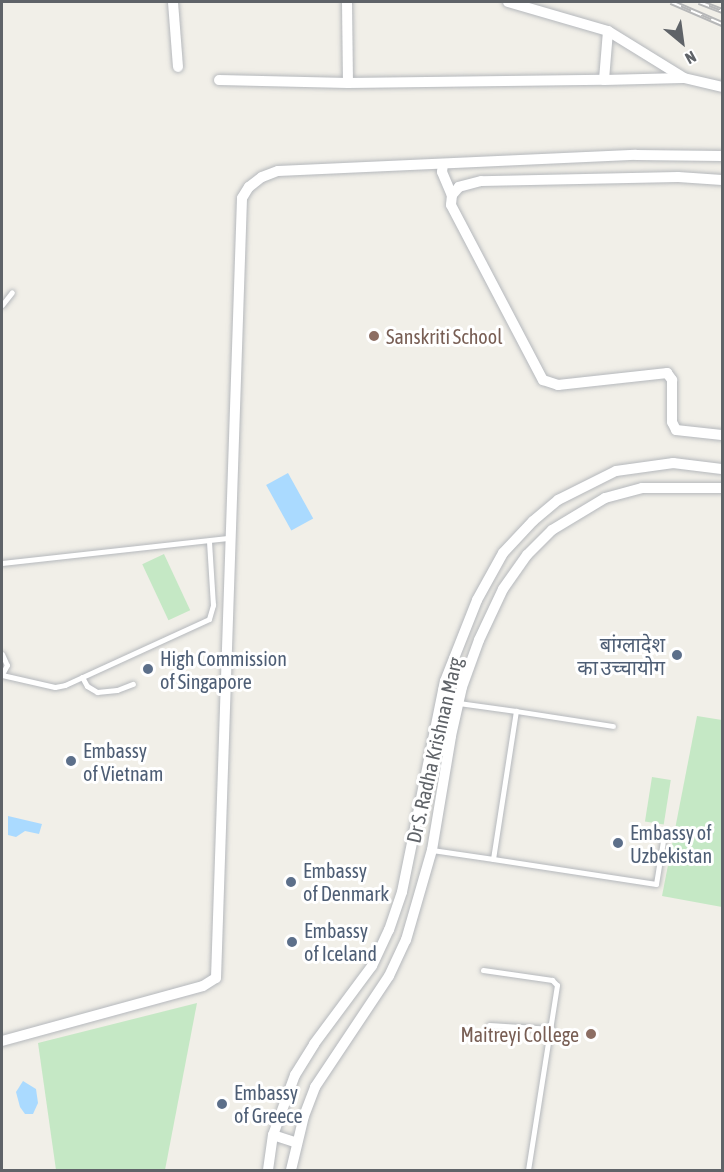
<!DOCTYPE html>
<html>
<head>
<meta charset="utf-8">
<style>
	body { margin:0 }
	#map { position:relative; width:724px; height:1172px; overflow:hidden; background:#f1efe8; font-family:"Asap Condensed","Noto Sans Devanagari",sans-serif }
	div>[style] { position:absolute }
	.green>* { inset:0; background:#c5e8c5; transform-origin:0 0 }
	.water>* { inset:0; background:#aadaff; transform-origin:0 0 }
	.roads { filter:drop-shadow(0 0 2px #b5b8bc) drop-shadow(0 0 2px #b5b8bc) }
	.lane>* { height:5px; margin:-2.5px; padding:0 2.5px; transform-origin:2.5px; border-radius:2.5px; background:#fff }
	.street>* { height:10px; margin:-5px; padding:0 5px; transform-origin:5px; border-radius:5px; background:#fff }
	.rail>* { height:6px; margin-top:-3px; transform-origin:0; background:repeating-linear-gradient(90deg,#fff 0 11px,#b6b7b8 0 22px); box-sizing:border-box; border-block:2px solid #b6b7b8 }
	.dots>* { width:16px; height:16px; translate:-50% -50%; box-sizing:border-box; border:3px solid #fff; border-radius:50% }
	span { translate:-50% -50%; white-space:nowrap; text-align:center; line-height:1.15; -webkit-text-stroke:6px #fff; paint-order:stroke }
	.education-label { font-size:20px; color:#785e54 }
	.left { translate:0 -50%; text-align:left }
	.right { translate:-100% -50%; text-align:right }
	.service-label { font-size:20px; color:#4e5e75 }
	.street-label { font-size:20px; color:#5f6368 }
	.frame { position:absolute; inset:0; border:3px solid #5f6368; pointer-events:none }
	.north { position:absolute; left:652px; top:12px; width:60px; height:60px; -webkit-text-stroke:4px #fff; paint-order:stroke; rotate:151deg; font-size:16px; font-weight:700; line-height:24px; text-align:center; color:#5f6368 }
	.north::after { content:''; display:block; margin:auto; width:21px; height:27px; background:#5f6368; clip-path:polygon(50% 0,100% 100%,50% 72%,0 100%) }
</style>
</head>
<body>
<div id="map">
	<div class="green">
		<i style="left:164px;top:554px;width:62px;height:24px;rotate:65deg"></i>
		<i style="clip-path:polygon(697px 716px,722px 720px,722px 907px,662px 896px)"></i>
		<i style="left:652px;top:777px;width:19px;height:45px;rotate:9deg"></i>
		<i style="clip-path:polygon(197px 1003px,165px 1170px,56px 1170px,38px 1043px)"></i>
	</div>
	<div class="water">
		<i style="left:288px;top:473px;width:52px;height:25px;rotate:61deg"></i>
		<i style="clip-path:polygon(8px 816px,42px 824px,39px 834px,25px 831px,16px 837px,8px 835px)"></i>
		<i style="clip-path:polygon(23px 1081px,36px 1089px,38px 1103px,33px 1114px,25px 1114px,20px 1107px,16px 1092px)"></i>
	</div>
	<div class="roads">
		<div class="lane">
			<i style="left:2px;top:305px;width:16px;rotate:-52deg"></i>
			<i style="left:2px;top:563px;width:229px;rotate:-6.3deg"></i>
			<i style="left:2px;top:654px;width:12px;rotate:66deg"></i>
			<i style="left:7px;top:665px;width:10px;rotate:119deg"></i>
			<i style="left:2px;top:675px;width:54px;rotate:12.8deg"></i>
			<i style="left:55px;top:687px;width:10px;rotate:-11deg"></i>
			<i style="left:65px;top:685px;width:158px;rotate:-24.6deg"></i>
			<i style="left:209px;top:619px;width:15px;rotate:-74deg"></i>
			<i style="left:213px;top:605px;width:64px;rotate:-93.6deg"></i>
			<i style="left:82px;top:677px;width:10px;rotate:61deg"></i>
			<i style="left:87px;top:686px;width:12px;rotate:31deg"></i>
			<i style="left:97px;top:692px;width:20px;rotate:-6deg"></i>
			<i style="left:117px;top:690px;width:17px;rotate:-21deg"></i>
			<i style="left:516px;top:711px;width:98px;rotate:8.8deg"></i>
			<i style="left:432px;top:850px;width:62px;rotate:8.4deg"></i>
			<i style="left:493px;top:859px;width:150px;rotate:-81.2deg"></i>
			<i style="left:516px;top:711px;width:58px;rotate:-172deg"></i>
			<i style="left:493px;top:859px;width:165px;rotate:8.7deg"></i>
			<i style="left:656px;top:884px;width:44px;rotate:-80.8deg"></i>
			<i style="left:483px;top:970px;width:70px;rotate:8.2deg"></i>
			<i style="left:552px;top:980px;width:7px;rotate:45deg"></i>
			<i style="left:557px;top:985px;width:187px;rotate:98.9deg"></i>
			<i style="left:489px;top:1025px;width:63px;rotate:3.6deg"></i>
		</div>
		<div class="street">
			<i style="left:173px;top:2px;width:65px;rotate:85.6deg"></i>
			<i style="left:347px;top:2px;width:81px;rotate:89.3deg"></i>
			<i style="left:348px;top:83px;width:256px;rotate:-0.7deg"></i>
			<i style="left:508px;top:2px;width:104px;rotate:16.2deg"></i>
			<i style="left:608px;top:31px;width:89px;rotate:31.7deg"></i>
			<i style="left:684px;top:78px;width:39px;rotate:13deg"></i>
			<i style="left:608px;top:31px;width:49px;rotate:94.7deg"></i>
			<i style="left:604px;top:80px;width:79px;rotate:-1.5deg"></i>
			<i style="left:219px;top:80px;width:129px;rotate:1.3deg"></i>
			<i style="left:443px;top:164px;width:8px;rotate:97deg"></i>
			<i style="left:442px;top:172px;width:25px;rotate:67deg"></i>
			<i style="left:722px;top:180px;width:44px;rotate:-176.1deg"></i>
			<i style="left:678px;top:177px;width:197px;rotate:178.8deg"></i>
			<i style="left:481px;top:181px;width:23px;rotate:165deg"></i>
			<i style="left:459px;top:187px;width:11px;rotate:131deg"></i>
			<i style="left:452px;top:195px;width:10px;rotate:96deg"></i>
			<i style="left:451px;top:205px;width:198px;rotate:62.3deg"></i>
			<i style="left:543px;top:380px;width:16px;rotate:18deg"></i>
			<i style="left:558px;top:385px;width:110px;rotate:-6.3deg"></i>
			<i style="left:667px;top:373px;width:9px;rotate:54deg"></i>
			<i style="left:672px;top:380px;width:42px;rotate:90deg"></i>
			<i style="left:672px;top:422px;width:9px;rotate:63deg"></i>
			<i style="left:676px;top:430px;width:46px;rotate:6.2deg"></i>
			<i style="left:2px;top:1041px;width:208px;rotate:-15.3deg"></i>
			<i style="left:203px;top:986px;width:15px;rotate:-32deg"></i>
			<i style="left:216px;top:978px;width:780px;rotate:-88.09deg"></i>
			<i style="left:242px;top:198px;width:13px;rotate:-58deg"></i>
			<i style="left:249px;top:187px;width:16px;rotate:-38deg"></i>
			<i style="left:262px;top:177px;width:17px;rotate:-21deg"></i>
			<i style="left:278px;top:171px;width:358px;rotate:-2.6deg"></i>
			<i style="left:636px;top:155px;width:86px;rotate:0.7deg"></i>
			<i style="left:273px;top:1135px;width:25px;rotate:18deg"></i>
			<i style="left:268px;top:1170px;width:35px;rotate:-82deg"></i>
			<i style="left:273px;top:1135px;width:64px;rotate:-69.9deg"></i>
			<i style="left:295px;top:1075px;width:36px;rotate:-58deg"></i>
			<i style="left:314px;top:1044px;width:97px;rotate:-53.4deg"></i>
			<i style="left:372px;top:966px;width:40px;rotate:-65deg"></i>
			<i style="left:389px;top:930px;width:40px;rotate:-71.1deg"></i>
			<i style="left:402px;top:892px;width:215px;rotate:-78.5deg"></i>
			<i style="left:445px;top:681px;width:87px;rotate:-68.4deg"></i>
			<i style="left:477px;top:600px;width:54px;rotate:-61deg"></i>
			<i style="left:503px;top:553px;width:44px;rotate:-46.8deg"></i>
			<i style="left:533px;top:521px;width:33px;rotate:-40deg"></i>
			<i style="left:558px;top:500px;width:65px;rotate:-26.6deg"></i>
			<i style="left:616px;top:471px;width:58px;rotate:-8deg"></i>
			<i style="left:673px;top:463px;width:49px;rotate:7deg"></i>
			<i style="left:291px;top:1170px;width:56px;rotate:-76.5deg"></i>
			<i style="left:304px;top:1116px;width:31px;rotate:-69deg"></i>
			<i style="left:315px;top:1087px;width:133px;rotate:-56.3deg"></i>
			<i style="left:389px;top:976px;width:40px;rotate:-65deg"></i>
			<i style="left:406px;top:940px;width:94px;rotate:-73.9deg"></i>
			<i style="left:432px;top:850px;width:116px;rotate:-80.5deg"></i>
			<i style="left:451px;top:736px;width:50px;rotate:-77.3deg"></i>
			<i style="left:462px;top:687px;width:50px;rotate:-70.1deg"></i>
			<i style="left:479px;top:640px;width:56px;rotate:-64.8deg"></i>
			<i style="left:503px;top:589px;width:42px;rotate:-54.8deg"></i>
			<i style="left:527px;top:555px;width:35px;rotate:-45deg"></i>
			<i style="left:552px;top:530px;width:62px;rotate:-31.1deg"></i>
			<i style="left:605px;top:498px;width:38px;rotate:-15deg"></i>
			<i style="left:642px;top:488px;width:80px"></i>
		</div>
	</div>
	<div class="rail">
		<i style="left:671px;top:2px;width:56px;rotate:23.3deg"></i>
		<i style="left:699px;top:2px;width:25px;rotate:21deg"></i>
	</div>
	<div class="dots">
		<i style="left:374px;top:336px;background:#8d6e63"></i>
		<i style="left:677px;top:655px;background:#5c6f8a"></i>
		<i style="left:148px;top:669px;background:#5c6f8a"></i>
		<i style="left:71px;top:761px;background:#5c6f8a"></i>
		<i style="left:618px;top:843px;background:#5c6f8a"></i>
		<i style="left:291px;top:882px;background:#5c6f8a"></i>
		<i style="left:292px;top:942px;background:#5c6f8a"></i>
		<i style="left:591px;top:1034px;background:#8d6e63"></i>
		<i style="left:222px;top:1104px;background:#5c6f8a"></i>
	</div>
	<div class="education-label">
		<span class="left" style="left:386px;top:336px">Sanskriti School</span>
		<span class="right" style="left:579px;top:1034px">Maitreyi College</span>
	</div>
	<div class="service-label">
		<span class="right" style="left:665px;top:656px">बांग्लादेश<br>का उच्चायोग</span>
		<span class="left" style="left:160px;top:670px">High Commission<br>of Singapore</span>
		<span class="left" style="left:83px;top:762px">Embassy<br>of Vietnam</span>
		<span class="left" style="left:630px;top:844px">Embassy of<br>Uzbekistan</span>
		<span class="left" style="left:303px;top:882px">Embassy<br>of Denmark</span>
		<span class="left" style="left:304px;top:942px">Embassy<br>of Iceland</span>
		<span class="left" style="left:234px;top:1104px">Embassy<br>of Greece</span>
	</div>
	<div class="street-label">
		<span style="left:434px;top:750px;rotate:-77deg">Dr S. Radha Krishnan Marg</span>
	</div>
	<div class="frame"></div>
	<div class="north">N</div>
</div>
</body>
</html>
